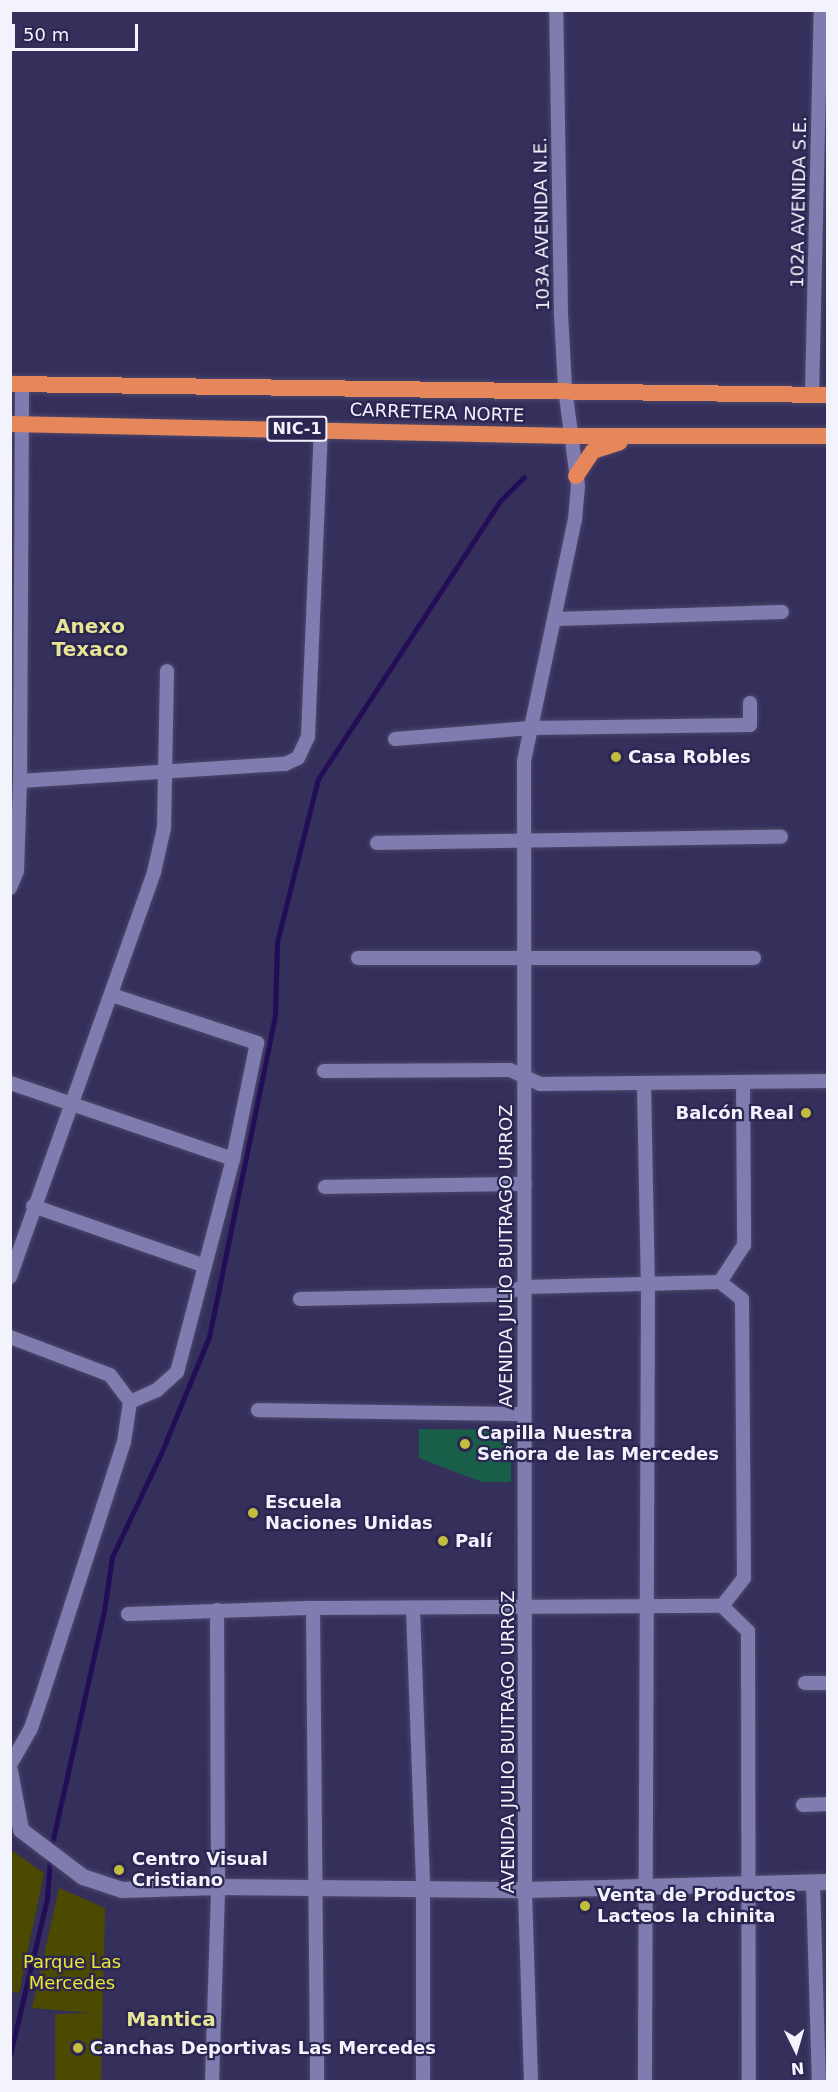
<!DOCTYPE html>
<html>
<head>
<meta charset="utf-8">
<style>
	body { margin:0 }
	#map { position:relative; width:838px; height:2092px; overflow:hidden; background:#352f5c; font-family:"DejaVu Sans",sans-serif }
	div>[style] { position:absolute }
	.green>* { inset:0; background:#4c4900 }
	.stream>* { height:5px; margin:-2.5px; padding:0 2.5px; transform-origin:2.5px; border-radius:2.5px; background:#220d56 }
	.building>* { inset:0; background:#195e48 }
	.roads { filter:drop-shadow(0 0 2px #4c476a) drop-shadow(0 0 2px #4c476a) }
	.minor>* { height:14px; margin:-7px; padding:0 7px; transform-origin:7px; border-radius:7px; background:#7f7caf }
	.tertiary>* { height:16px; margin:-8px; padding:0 8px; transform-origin:8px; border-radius:8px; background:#7f7caf }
	.trunk>* { height:16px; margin:-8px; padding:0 8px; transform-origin:8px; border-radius:8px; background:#e6865b }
	.dots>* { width:16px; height:16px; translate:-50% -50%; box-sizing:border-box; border:3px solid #2b2551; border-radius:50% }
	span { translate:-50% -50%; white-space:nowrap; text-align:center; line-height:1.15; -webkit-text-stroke:4.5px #2b2551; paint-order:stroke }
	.shield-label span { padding:2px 4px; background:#2b2551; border:2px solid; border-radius:4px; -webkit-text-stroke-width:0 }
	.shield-label { font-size:16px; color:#f3f3fe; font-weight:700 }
	.street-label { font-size:18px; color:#f3f3fe }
	.poi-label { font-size:18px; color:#f3f3fe; font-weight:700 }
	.left { translate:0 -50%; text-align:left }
	.right { translate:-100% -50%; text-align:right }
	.park-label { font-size:18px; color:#ece534 }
	.neighbourhood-label { font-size:20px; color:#e6e495; font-weight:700 }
	.frame { position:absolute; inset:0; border:12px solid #f3f3fe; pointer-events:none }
	.north { position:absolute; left:766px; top:2020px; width:60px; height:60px; -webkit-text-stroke:4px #2b2551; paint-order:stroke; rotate:175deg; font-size:16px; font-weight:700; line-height:24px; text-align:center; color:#f3f3fe }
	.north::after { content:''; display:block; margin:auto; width:21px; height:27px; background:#f3f3fe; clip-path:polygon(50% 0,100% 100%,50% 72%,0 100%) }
	.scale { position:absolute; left:12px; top:24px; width:126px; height:27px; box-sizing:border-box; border:3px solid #f3f3fe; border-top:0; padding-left:8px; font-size:18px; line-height:21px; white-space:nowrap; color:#f3f3fe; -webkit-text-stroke:4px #2b2551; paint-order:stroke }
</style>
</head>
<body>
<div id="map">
	<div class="green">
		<i style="clip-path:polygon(11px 1850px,44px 1873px,19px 1993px,11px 1991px)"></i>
		<i style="clip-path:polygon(59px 1888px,105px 1908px,101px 2081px,55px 2081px,55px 2014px,91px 2013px,32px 2008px)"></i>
	</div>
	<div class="stream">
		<i style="left:51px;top:1848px;width:243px;rotate:-77.4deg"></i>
		<i style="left:104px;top:1611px;width:55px;rotate:-81.6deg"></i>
		<i style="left:112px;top:1557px;width:117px;rotate:-64.7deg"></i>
		<i style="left:162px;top:1451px;width:123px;rotate:-67.6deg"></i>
		<i style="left:209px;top:1337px;width:329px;rotate:-78.4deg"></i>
		<i style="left:275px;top:1015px;width:73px;rotate:-88.4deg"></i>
		<i style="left:277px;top:942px;width:168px;rotate:-75.9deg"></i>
		<i style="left:318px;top:779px;width:331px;rotate:-56.8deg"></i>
		<i style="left:499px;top:502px;width:35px;rotate:-45deg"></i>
		<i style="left:10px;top:2055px;width:161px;rotate:-76.7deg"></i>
		<i style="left:47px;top:1898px;width:40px;rotate:-85.7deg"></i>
	</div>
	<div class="building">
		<i style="clip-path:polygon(419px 1429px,511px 1430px,511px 1482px,482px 1482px,419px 1458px)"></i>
	</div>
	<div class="roads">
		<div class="minor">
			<i style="left:812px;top:394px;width:384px;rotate:-88.7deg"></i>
			<i style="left:555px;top:619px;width:227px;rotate:-1.8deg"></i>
			<i style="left:395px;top:739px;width:136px;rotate:-4.6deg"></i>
			<i style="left:531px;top:728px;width:219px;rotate:-0.8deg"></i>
			<i style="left:750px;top:725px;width:22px;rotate:-90deg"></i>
			<i style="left:20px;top:781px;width:266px;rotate:-3.7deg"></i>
			<i style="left:285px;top:764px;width:14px;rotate:-25deg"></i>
			<i style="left:298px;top:758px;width:23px;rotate:-65deg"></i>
			<i style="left:308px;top:737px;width:307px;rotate:-87.6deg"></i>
			<i style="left:377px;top:843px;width:404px;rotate:-0.9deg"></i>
			<i style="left:10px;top:888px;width:18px;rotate:-68deg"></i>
			<i style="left:17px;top:871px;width:90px;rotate:-88.1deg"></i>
			<i style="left:20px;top:781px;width:396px;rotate:-89.7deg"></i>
			<i style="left:358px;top:958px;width:396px"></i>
			<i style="left:112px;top:995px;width:153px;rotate:18.3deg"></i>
			<i style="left:257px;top:1043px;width:118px;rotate:101.7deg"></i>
			<i style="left:233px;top:1159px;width:220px;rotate:104.7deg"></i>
			<i style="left:177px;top:1372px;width:27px;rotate:138deg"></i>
			<i style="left:157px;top:1390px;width:30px;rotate:156deg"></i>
			<i style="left:324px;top:1071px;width:186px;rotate:-0.3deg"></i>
			<i style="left:510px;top:1070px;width:33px;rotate:25deg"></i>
			<i style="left:540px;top:1084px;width:288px;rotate:-0.6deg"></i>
			<i style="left:743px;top:1082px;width:163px;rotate:89.6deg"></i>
			<i style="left:744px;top:1245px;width:44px;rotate:123deg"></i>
			<i style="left:720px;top:1282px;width:28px;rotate:38deg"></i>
			<i style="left:742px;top:1299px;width:279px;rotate:89.6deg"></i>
			<i style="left:744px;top:1578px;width:36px;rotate:128deg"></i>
			<i style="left:722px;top:1606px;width:36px;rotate:44deg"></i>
			<i style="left:748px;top:1631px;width:451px;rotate:89.9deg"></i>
			<i style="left:10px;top:1083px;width:236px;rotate:18.8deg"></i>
			<i style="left:644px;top:1083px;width:202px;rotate:88.9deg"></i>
			<i style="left:648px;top:1285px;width:797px;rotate:90.22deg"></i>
			<i style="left:325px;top:1187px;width:200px;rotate:-0.9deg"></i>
			<i style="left:33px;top:1206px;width:182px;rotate:19.2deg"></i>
			<i style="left:10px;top:1277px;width:430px;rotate:-70.4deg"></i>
			<i style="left:154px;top:872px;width:45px;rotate:-77.2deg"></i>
			<i style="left:164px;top:828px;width:157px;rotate:-88.9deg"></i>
			<i style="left:300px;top:1299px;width:197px;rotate:-1.2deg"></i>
			<i style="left:497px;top:1295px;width:29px;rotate:-16deg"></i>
			<i style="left:525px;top:1287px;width:195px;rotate:-1.5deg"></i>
			<i style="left:10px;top:1337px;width:107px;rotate:20.8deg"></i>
			<i style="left:110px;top:1375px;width:34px;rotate:53deg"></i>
			<i style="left:130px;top:1402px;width:40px;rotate:98.5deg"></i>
			<i style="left:124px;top:1442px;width:264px;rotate:107.9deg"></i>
			<i style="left:43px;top:1693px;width:39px;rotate:109deg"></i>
			<i style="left:30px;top:1730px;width:40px;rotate:119.7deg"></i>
			<i style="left:258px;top:1410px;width:266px;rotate:0.9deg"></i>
			<i style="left:313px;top:1608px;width:474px;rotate:89.5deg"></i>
			<i style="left:413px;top:1609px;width:279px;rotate:87.9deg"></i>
			<i style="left:423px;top:1888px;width:194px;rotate:90deg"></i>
			<i style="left:128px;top:1614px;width:185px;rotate:-1.9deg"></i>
			<i style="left:313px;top:1608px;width:409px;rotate:-0.3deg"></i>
			<i style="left:805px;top:1683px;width:23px"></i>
			<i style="left:803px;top:1805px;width:25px;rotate:-2deg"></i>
			<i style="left:813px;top:1883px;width:199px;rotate:88.3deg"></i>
			<i style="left:212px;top:2082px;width:195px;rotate:-88.2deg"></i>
			<i style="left:218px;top:1887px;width:277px;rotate:-90.2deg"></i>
			<i style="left:531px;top:2082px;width:192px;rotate:-91.8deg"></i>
			<i style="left:525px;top:1890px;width:1129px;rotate:-90.05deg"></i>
			<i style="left:524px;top:761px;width:246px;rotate:-78.1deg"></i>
			<i style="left:575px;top:520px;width:34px;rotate:-85deg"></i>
			<i style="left:578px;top:486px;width:99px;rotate:-97.6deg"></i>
			<i style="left:565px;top:388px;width:74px;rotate:-93.1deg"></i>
			<i style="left:561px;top:314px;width:304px;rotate:-90.9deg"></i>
		</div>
		<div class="tertiary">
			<i style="left:10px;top:1771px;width:60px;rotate:79.4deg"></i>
			<i style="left:21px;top:1830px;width:78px;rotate:37.2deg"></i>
			<i style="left:83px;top:1877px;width:41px;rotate:18.4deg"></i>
			<i style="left:122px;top:1890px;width:96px;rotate:-1.8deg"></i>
			<i style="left:218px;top:1887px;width:307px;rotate:0.6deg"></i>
			<i style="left:525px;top:1890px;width:303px;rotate:-1.5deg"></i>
		</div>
		<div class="trunk">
			<i style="left:10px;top:384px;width:818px;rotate:0.77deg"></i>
			<i style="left:10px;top:424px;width:562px;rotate:1.22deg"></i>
			<i style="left:572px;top:436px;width:256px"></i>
			<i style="left:576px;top:476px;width:30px;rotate:-56deg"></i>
			<i style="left:593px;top:451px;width:28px;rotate:-18deg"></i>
		</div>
	</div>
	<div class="dots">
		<i style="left:616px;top:757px;background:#c2bd3f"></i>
		<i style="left:806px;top:1113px;background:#c2bd3f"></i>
		<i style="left:465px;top:1444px;background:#c2bd3f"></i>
		<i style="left:253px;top:1513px;background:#c2bd3f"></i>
		<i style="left:443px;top:1541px;background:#c2bd3f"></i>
		<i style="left:119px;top:1870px;background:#c2bd3f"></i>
		<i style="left:585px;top:1906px;background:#c2bd3f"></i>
		<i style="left:78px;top:2048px;background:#c2bd3f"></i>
	</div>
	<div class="shield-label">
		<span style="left:297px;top:429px">NIC-1</span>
	</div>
	<div class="street-label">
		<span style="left:799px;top:202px;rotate:-89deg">102A AVENIDA S.E.</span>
		<span style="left:542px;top:224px;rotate:-91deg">103A AVENIDA N.E.</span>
		<span style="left:437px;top:413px;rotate:2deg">CARRETERA NORTE</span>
		<span style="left:506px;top:1256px;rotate:-90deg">AVENIDA JULIO BUITRAGO URROZ</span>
		<span style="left:508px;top:1742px;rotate:-90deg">AVENIDA JULIO BUITRAGO URROZ</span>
	</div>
	<div class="poi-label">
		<span class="left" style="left:628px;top:757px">Casa Robles</span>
		<span class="right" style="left:794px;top:1113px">Balcón Real</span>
		<span class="left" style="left:477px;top:1444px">Capilla Nuestra<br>Señora de las Mercedes</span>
		<span class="left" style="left:265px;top:1513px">Escuela<br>Naciones Unidas</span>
		<span class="left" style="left:455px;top:1541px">Palí</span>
		<span class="left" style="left:132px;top:1870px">Centro Visual<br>Cristiano</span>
		<span class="left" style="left:597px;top:1906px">Venta de Productos<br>Lacteos la chinita</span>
		<span class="left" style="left:90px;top:2048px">Canchas Deportivas Las Mercedes</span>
	</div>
	<div class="park-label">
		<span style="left:72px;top:1973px">Parque Las<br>Mercedes</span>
	</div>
	<div class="neighbourhood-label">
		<span style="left:90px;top:638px">Anexo<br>Texaco</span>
		<span style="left:171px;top:2019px">Mantica</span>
	</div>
	<div class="frame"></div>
	<div class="north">N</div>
	<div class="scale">50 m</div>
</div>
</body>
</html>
